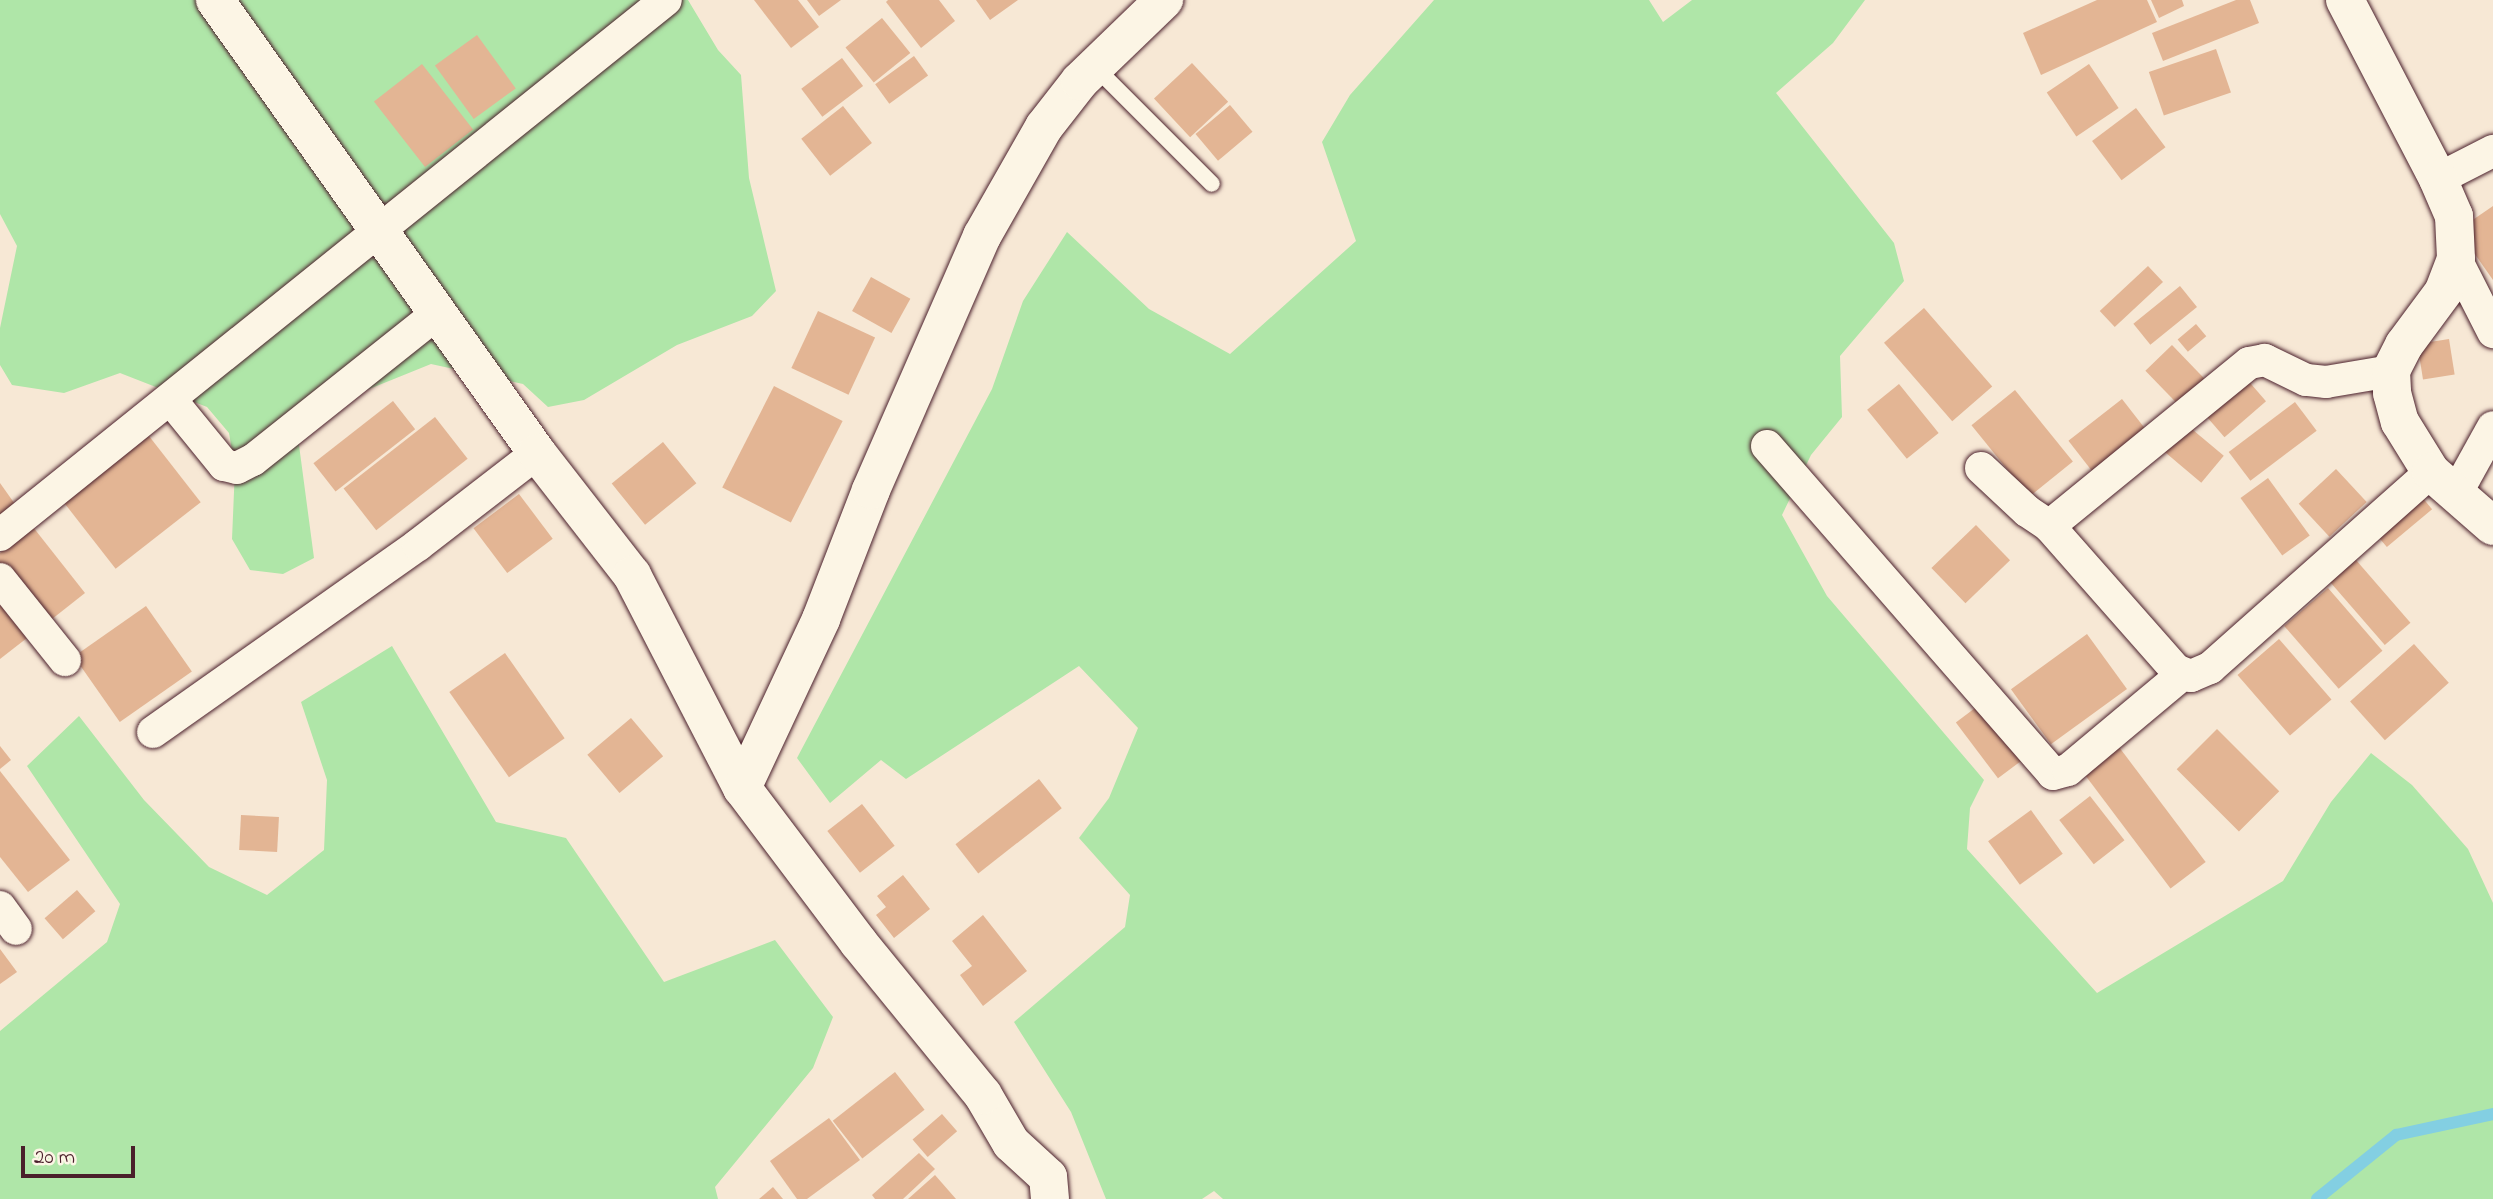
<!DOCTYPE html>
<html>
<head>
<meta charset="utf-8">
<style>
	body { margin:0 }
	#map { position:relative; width:2493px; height:1199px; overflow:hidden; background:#f7e8d5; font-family:"Indie Flower",sans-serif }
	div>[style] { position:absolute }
	.green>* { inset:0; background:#afe6a8 }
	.stream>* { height:12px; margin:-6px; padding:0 6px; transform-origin:6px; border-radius:6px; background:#83cfe2 }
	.building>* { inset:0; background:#e3b594; transform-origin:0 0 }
	.roads { filter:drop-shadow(0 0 2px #4a1f2b) drop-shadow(0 0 2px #4a1f2b) }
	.lane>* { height:16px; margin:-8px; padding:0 8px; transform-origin:8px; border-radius:8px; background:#fcf5e5 }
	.street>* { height:32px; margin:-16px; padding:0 16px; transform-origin:16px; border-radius:16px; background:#fcf5e5 }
	.secondary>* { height:38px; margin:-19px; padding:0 19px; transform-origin:19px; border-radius:19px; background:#fcf5e5 }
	span { translate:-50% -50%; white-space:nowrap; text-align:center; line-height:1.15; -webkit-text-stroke:6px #fcf5e5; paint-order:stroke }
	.scale { position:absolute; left:21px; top:1146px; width:114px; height:32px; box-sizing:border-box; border:4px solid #4a1f2b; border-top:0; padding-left:9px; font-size:21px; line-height:24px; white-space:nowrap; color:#4a1f2b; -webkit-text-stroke:5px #fcf5e5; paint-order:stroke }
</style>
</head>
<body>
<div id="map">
	<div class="green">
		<i style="clip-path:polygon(0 0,688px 0,718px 50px,741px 75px,749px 178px,776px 291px,752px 316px,677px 345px,584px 400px,548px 407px,523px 384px,431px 364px,347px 398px,302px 429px,299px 445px,314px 558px,283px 574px,250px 570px,232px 539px,235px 468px,229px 433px,207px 407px,120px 373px,64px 393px,12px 385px,0 365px,0 328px,17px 246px,0 214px)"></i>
		<i style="clip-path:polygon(1434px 0,1649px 0,1663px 22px,1692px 0,1865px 0,1833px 43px,1776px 93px,1894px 243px,1904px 281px,1840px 356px,1842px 417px,1811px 455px,1782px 515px,1827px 596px,1984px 780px,1970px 808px,1967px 849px,2097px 993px,2283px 881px,2331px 802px,2371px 753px,2412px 785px,2468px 849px,2493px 903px,2493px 1199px,1223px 1199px,1214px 1191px,1202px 1199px,1106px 1199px,1071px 1112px,1014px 1022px,1125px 927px,1130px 895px,1079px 838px,1109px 798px,1138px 728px,1079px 666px,906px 779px,881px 760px,830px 803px,797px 758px,992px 389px,1023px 301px,1067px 232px,1149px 309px,1230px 354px,1356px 241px,1322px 142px,1350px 95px)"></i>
		<i style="clip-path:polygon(392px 646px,496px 822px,566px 838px,664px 982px,775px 940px,833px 1017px,813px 1068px,715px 1187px,718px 1199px,0 1199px,0 1031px,107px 942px,120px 904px,27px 766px,79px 716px,144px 800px,209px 867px,267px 895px,324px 850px,327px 780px,301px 702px)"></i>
	</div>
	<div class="stream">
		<i style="left:2317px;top:1199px;width:102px;rotate:-39deg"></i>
		<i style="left:2396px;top:1135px;width:99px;rotate:-12.2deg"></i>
	</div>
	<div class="building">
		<i style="clip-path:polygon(754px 0,798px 0,819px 27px,791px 48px)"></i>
		<i style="clip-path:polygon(807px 0,841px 0,819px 16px)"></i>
		<i style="clip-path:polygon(888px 0,939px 0,955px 21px,921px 48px,886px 2px)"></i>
		<i style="clip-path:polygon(976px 0,1018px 0,990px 20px)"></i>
		<i style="clip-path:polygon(2097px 0,2147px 0,2157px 22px,2041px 75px,2023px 33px)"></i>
		<i style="clip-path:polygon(2151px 0,2182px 0,2184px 6px,2159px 18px)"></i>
		<i style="clip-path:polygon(2236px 0,2250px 0,2259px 23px,2163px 61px,2152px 33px)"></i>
		<i style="left:882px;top:18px;width:45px;height:47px;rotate:51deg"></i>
		<i style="left:477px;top:35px;width:66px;height:52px;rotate:54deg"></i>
		<i style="left:2216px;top:49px;width:46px;height:71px;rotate:71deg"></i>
		<i style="left:914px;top:56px;width:24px;height:48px;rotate:54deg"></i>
		<i style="left:842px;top:58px;width:35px;height:51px;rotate:53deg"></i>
		<i style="left:1192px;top:63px;width:53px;height:52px;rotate:47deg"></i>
		<i style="left:422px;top:64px;width:83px;height:61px;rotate:52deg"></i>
		<i style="left:2089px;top:64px;width:53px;height:51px;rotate:56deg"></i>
		<i style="left:1230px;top:105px;width:35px;height:45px;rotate:50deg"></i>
		<i style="left:843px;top:106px;width:47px;height:53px;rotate:52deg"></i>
		<i style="left:2136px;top:108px;width:49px;height:55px;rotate:53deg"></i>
		<i style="clip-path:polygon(2493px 206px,2493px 280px,2458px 230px)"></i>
		<i style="left:2148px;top:266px;width:22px;height:66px;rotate:47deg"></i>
		<i style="left:871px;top:277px;width:45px;height:39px;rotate:29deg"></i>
		<i style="left:2180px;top:286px;width:27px;height:60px;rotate:51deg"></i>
		<i style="left:1924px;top:308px;width:104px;height:53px;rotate:49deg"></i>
		<i style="left:818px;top:311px;width:63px;height:63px;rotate:25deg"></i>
		<i style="left:2196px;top:324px;width:16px;height:24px;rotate:50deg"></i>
		<i style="left:2449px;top:339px;width:36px;height:32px;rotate:81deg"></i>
		<i style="left:2172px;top:345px;width:52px;height:37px;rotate:46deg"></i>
		<i style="left:2245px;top:377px;width:32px;height:55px;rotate:49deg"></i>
		<i style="left:1899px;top:384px;width:63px;height:41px;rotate:51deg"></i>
		<i style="left:774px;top:386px;width:77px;height:114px;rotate:27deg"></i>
		<i style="left:2015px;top:390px;width:92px;height:56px;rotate:51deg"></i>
		<i style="left:2122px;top:399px;width:43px;height:68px;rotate:52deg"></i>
		<i style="left:393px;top:401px;width:36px;height:101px;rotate:52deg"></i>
		<i style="left:2295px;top:402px;width:36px;height:83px;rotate:53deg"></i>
		<i style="left:435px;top:417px;width:53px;height:116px;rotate:52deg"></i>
		<i style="left:2187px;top:425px;width:48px;height:35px;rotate:40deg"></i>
		<i style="left:149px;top:436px;width:84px;height:108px;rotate:52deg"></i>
		<i style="left:663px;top:442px;width:53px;height:66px;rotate:51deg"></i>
		<i style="left:2336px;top:469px;width:45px;height:51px;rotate:47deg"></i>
		<i style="left:2268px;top:478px;width:71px;height:34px;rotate:54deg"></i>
		<i style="clip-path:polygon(0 483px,17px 507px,0 519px)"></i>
		<i style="left:2416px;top:490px;width:25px;height:59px;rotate:50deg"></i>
		<i style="left:519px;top:494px;width:56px;height:57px;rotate:53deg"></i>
		<i style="left:1976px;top:525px;width:49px;height:62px;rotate:46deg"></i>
		<i style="clip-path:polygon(33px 527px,85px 593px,47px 623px,0 563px,0 553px)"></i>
		<i style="left:2356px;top:560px;width:83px;height:34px;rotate:49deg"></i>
		<i style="left:2328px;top:588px;width:83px;height:58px;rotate:49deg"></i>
		<i style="clip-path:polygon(0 603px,27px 638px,0 659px)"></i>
		<i style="left:146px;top:606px;width:80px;height:88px;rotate:55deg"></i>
		<i style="left:2087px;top:634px;width:68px;height:94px;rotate:54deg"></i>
		<i style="left:2279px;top:639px;width:80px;height:55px;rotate:49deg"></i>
		<i style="left:2414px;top:644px;width:52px;height:86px;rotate:48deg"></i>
		<i style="left:505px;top:653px;width:104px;height:68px;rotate:55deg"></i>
		<i style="left:1983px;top:702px;width:70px;height:34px;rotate:53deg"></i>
		<i style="left:631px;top:718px;width:50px;height:57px;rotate:50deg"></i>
		<i style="left:2217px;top:729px;width:88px;height:57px;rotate:45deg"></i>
		<i style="left:2116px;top:743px;width:149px;height:44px;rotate:53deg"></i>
		<i style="clip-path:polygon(0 746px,11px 760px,0 769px)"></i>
		<i style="clip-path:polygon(0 771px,70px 860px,28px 892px,0 857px)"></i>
		<i style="left:1039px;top:779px;width:37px;height:106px;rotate:52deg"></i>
		<i style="left:2090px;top:796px;width:56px;height:39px;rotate:52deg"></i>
		<i style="left:862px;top:804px;width:53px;height:44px;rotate:52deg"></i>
		<i style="left:2031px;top:810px;width:54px;height:53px;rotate:54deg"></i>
		<i style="left:241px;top:815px;width:38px;height:35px;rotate:3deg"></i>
		<i style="clip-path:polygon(903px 875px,930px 909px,894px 938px,876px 915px,886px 907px,877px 896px)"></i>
		<i style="left:77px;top:890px;width:28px;height:43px;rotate:49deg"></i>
		<i style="clip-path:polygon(983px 915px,1027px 971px,983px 1006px,960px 975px,972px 966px,952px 941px)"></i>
		<i style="clip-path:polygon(0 949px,17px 972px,0 984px)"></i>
		<i style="left:895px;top:1072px;width:48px;height:79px;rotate:52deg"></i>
		<i style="left:942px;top:1114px;width:23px;height:39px;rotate:49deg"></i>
		<i style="clip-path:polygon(829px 1118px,860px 1160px,807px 1199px,797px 1199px,770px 1161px)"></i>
		<i style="clip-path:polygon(919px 1153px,935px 1169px,903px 1199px,875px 1199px,872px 1195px)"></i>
		<i style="clip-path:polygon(935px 1175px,956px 1199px,908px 1199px)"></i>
		<i style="clip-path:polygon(773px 1187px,783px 1199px,759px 1199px)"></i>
	</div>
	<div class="roads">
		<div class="lane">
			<i style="left:1095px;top:67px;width:165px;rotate:45deg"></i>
		</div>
		<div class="street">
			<i style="left:2438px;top:179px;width:62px;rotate:-27deg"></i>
			<i style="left:2456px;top:259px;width:82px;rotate:63.1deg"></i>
			<i style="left:2391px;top:371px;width:66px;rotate:170.4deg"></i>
			<i style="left:2326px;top:382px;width:20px;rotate:-174deg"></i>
			<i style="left:2306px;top:380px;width:46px;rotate:-154deg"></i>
			<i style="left:2265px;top:360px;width:16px;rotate:169deg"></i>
			<i style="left:2249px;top:363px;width:258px;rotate:140.8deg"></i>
			<i style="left:2049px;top:526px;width:192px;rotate:48.6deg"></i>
			<i style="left:2176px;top:670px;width:16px;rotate:22deg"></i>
			<i style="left:2191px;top:676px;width:21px;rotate:-23deg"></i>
			<i style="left:2210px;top:668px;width:295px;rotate:-41.6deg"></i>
			<i style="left:171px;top:400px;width:84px;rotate:50.8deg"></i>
			<i style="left:224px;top:465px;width:13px;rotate:13deg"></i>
			<i style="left:237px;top:468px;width:18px;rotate:-27deg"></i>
			<i style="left:253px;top:460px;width:236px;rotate:-38.5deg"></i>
			<i style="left:1767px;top:446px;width:435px;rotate:48.9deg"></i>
			<i style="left:2053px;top:774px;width:16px;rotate:-15deg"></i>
			<i style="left:2068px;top:770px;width:150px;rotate:-39.9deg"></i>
			<i style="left:1981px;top:468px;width:63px;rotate:43.1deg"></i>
			<i style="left:2027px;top:511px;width:27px;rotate:34deg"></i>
			<i style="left:2457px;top:492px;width:74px;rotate:-61deg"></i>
			<i style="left:0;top:535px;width:854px;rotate:-38.78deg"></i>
			<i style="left:0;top:579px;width:104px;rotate:51.3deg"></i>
			<i style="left:153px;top:732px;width:324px;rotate:-35.2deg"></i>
			<i style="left:418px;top:545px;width:150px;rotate:-37.7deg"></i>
			<i style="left:0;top:907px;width:27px;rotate:54deg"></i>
		</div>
		<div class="secondary">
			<i style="left:215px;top:0;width:556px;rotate:54.59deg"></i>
			<i style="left:537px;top:453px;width:155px;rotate:52.1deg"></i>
			<i style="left:632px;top:575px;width:240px;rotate:62.7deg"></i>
			<i style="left:2345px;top:0;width:202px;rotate:62.5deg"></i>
			<i style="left:2438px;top:179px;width:40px;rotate:66.6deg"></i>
			<i style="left:2454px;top:216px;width:43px;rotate:87.3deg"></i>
			<i style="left:2456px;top:259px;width:34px;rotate:111deg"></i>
			<i style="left:2444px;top:291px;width:67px;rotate:126.5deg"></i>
			<i style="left:2404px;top:345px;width:29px;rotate:117deg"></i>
			<i style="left:2391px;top:371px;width:22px;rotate:87deg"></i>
			<i style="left:2392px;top:393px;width:30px;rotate:75deg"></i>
			<i style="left:2400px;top:422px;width:59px;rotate:58.2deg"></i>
			<i style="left:2431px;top:472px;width:82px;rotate:41.1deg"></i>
			<i style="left:1050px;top:1199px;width:22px;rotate:-95deg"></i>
			<i style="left:1048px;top:1177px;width:50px;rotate:-137.4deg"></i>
			<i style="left:1011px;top:1143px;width:56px;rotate:-120.3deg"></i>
			<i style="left:983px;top:1095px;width:196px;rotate:-129.2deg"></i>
			<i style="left:859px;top:943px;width:194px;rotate:-127deg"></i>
			<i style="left:742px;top:788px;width:187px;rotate:-64.9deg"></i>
			<i style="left:821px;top:619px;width:138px;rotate:-68.8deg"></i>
			<i style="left:871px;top:490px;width:277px;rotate:-66.4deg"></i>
			<i style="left:982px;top:236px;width:125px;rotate:-60.4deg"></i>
			<i style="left:1044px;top:127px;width:58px;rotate:-52deg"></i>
			<i style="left:1080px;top:81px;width:117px;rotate:-44deg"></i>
		</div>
	</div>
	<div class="scale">20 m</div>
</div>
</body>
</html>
